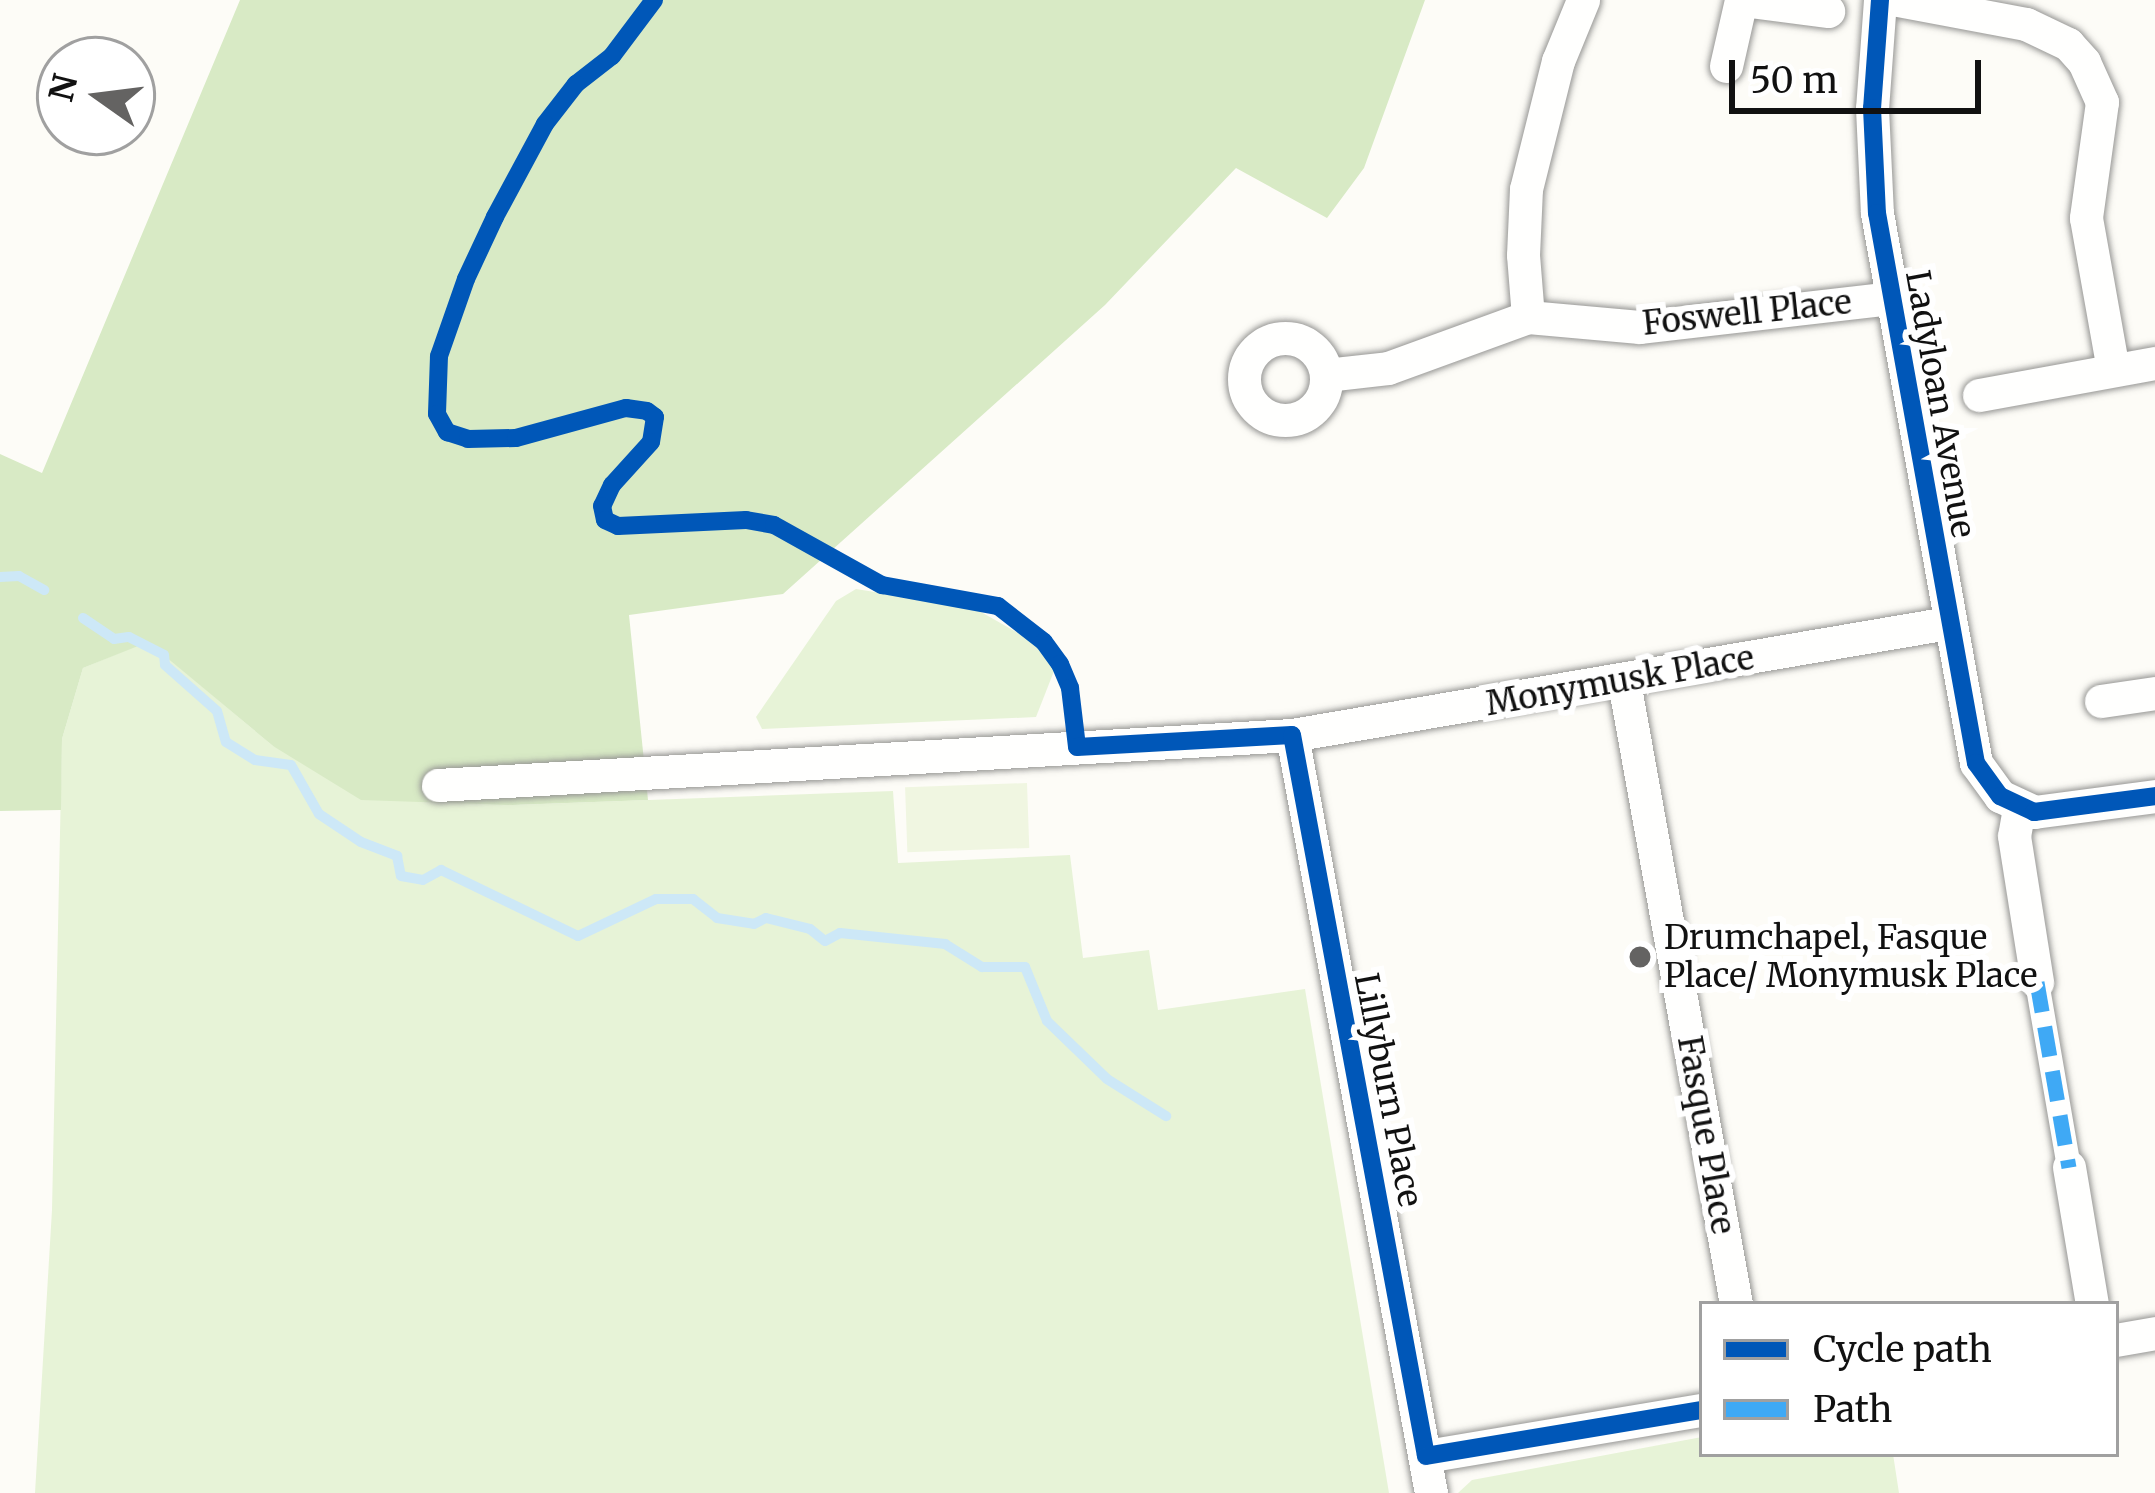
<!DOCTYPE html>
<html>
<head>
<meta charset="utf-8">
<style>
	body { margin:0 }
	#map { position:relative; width:2155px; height:1493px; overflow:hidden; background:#fdfcf7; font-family:Merriweather,serif }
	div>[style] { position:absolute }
	.green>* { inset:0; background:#e7f3d7 }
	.forest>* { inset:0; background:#d8eac5 }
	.pitch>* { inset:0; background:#f0f6e1; transform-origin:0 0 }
	.stream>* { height:10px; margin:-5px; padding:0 5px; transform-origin:5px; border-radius:5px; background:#cde8f7 }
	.roads { filter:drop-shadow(0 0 3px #979795) drop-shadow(0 0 3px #979795) }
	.pedestrian>* { height:24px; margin:-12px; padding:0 12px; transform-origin:12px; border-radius:12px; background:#fffffe }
	.minor>* { height:33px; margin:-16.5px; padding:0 16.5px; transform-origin:16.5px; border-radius:16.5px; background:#fffffe }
	.minor>.ring { margin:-16.5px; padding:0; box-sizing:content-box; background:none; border:33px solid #fffffe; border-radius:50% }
	.quiet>* { height:15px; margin-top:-7.5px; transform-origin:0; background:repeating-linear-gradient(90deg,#3fa9f5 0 30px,transparent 0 45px) }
	.cycleway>* { height:18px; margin:-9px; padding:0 9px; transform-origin:9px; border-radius:9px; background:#0057b8 }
	.dots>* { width:33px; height:33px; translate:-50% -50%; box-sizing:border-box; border:6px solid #fff; border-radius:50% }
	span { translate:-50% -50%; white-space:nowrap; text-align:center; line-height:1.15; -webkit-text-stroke:12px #fff; paint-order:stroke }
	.street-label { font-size:33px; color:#111 }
	.poi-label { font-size:33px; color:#111 }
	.left { translate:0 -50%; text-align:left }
	.legend { position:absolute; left:1699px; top:1301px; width:420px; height:156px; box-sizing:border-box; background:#fff; border:3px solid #a0a0a0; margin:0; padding:15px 21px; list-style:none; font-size:36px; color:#111 }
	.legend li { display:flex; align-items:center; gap:24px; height:60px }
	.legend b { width:60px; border:3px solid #a0a0a0 }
	.north { position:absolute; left:36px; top:36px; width:120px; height:120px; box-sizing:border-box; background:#fff; border:3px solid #a0a0a0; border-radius:50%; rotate:284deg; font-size:33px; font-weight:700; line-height:48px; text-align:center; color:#111 }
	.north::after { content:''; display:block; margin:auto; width:42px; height:54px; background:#646362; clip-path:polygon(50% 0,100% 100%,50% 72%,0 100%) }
	.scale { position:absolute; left:1729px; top:60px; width:252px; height:54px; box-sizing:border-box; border:6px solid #111; border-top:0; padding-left:15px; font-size:36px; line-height:42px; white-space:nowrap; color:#111; -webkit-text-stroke:9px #fff; paint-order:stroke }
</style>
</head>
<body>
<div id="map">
	<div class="green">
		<i style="clip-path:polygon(856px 589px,974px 608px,1039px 645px,1056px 666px,1036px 717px,762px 729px,756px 717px,836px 601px)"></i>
		<i style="clip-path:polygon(148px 641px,273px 746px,513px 805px,893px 791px,898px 863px,1070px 855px,1083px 958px,1149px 950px,1158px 1010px,1305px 989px,1389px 1493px,35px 1493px,52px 1210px,62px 739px,83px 668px)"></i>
		<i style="clip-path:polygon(1702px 1437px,1702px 1454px,1893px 1454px,1899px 1493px,1458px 1493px,1472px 1480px)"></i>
	</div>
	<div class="forest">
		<i style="clip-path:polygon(240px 0,1425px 0,1364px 168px,1327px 218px,1236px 168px,1105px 305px,783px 594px,629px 615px,648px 800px,513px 805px,361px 800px,273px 746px,148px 642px,83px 668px,62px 739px,61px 810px,0 811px,0 454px,42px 473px)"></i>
	</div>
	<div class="pitch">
		<i style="left:1027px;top:783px;width:65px;height:122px;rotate:88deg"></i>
	</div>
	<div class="stream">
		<i style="left:0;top:577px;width:19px;rotate:-3deg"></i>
		<i style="left:19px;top:576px;width:29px;rotate:29deg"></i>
		<i style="left:83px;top:618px;width:37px;rotate:34deg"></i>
		<i style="left:114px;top:639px;width:15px;rotate:-8deg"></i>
		<i style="left:129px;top:637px;width:39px;rotate:27deg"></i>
		<i style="left:164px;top:655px;width:10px;rotate:84deg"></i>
		<i style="left:165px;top:665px;width:69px;rotate:41.5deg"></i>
		<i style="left:217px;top:711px;width:32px;rotate:74deg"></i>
		<i style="left:226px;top:742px;width:34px;rotate:32deg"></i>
		<i style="left:255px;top:760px;width:36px;rotate:8deg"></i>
		<i style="left:291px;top:765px;width:56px;rotate:60.3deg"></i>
		<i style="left:319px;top:814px;width:50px;rotate:33.7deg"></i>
		<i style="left:361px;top:842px;width:39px;rotate:21deg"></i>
		<i style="left:397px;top:856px;width:20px;rotate:79deg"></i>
		<i style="left:401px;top:876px;width:22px;rotate:10deg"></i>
		<i style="left:423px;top:880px;width:21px;rotate:-29deg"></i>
		<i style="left:441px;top:870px;width:152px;rotate:25.7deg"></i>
		<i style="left:578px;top:936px;width:86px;rotate:-25.4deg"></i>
		<i style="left:656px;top:899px;width:37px"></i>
		<i style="left:693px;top:899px;width:31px;rotate:38deg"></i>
		<i style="left:717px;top:918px;width:37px;rotate:9deg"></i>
		<i style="left:754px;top:924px;width:13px;rotate:-27deg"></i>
		<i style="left:766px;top:918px;width:45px;rotate:14deg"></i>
		<i style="left:810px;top:929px;width:19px;rotate:39deg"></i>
		<i style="left:825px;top:941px;width:17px;rotate:-28deg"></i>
		<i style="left:840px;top:933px;width:106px;rotate:6deg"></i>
		<i style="left:945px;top:944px;width:44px;rotate:31.9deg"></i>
		<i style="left:982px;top:967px;width:43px"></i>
		<i style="left:1025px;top:967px;width:58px;rotate:67.8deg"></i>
		<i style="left:1047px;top:1021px;width:83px;rotate:44deg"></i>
		<i style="left:1107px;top:1079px;width:70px;rotate:32.1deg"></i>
	</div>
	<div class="roads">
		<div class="pedestrian">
			<i style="left:2037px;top:982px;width:188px;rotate:80.2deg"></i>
		</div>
		<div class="minor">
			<i style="left:1742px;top:0;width:87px;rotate:7.3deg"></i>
			<i style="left:1880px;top:0;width:108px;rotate:94.2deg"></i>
			<i style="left:1872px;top:108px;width:105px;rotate:87.3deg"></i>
			<i style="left:1877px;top:213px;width:559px;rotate:79.8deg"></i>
			<i style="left:1976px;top:763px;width:41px;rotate:54deg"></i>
			<i style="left:2000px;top:796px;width:38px;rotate:25deg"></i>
			<i style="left:2034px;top:812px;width:122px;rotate:-7.5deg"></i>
			<i style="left:1898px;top:0;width:130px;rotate:10.6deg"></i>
			<i style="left:2026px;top:24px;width:47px;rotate:25.5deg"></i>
			<i style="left:2068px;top:44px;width:24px;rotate:48deg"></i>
			<i style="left:2084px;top:62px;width:44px;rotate:65.8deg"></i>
			<i style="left:2102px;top:102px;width:117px;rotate:97.9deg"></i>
			<i style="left:2086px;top:218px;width:154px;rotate:79.9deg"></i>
			<i style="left:1726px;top:66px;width:68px;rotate:-77.2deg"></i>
			<i style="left:1528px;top:317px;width:62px;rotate:-94.6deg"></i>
			<i style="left:1523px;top:255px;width:66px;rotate:-87.4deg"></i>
			<i style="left:1526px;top:189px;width:132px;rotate:-76deg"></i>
			<i style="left:1558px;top:61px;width:66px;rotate:-67.7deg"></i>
			<i class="ring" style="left:1244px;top:338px;width:49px;height:49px"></i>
			<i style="left:1326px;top:375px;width:62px;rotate:-6.4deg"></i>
			<i style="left:1388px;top:368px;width:149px;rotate:-20deg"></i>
			<i style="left:1528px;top:317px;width:112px;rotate:5.1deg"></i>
			<i style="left:1640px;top:327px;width:253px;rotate:-6.6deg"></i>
			<i style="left:1979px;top:395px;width:179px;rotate:-10.3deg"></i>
			<i style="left:1624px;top:682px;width:632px;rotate:79.79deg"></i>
			<i style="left:2101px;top:701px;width:55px;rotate:-8.4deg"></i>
			<i style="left:1292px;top:735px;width:771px;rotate:79.61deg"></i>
			<i style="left:438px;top:785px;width:855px;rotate:-3.35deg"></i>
			<i style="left:1292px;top:735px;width:665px;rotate:-9.69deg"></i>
			<i style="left:2019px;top:808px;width:28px;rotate:100deg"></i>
			<i style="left:2014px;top:836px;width:148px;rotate:81deg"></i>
			<i style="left:2069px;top:1167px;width:139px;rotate:80.5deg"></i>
			<i style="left:2116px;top:1340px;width:40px;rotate:-10deg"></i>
			<i style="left:1426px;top:1456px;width:280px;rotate:-9.5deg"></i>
		</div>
	</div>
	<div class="quiet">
		<i style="left:2037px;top:982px;width:188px;rotate:80.2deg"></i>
	</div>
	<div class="cycleway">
		<i style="left:654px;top:0;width:70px;rotate:126.9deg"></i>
		<i style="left:612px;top:56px;width:46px;rotate:142.1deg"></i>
		<i style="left:576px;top:84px;width:51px;rotate:127.8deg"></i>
		<i style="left:545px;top:124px;width:106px;rotate:118.3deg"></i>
		<i style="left:495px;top:217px;width:68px;rotate:115.1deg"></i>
		<i style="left:466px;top:279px;width:82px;rotate:109.3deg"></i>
		<i style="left:439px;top:356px;width:58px;rotate:92deg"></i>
		<i style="left:437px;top:414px;width:21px;rotate:61deg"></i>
		<i style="left:447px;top:432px;width:22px;rotate:18deg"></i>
		<i style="left:468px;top:439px;width:48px;rotate:-1.2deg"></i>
		<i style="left:516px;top:438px;width:114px;rotate:-15.3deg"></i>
		<i style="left:626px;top:408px;width:21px;rotate:8deg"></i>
		<i style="left:647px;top:411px;width:10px;rotate:37deg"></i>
		<i style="left:655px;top:417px;width:25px;rotate:99deg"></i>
		<i style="left:651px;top:442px;width:58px;rotate:132.2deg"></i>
		<i style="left:612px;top:485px;width:23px;rotate:115deg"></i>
		<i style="left:602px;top:506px;width:14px;rotate:78deg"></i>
		<i style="left:605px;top:520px;width:14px;rotate:25deg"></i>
		<i style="left:618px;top:526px;width:128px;rotate:-2.7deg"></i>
		<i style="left:746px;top:520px;width:28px;rotate:10deg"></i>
		<i style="left:774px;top:525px;width:124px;rotate:29.1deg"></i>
		<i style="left:882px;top:585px;width:118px;rotate:10.3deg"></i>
		<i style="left:998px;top:606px;width:58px;rotate:38deg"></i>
		<i style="left:1044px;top:642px;width:27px;rotate:54deg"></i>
		<i style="left:1060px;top:664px;width:26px;rotate:67deg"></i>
		<i style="left:1070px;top:688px;width:59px;rotate:83.2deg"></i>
		<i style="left:1077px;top:747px;width:215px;rotate:-3.2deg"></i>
		<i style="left:1292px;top:735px;width:733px;rotate:79.47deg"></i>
		<i style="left:1426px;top:1456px;width:280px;rotate:-9.5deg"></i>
		<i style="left:1880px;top:0;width:108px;rotate:94.2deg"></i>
		<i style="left:1872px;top:108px;width:105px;rotate:87.3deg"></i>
		<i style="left:1877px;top:213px;width:559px;rotate:79.8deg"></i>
		<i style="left:1976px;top:763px;width:41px;rotate:54deg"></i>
		<i style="left:2000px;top:796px;width:38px;rotate:25deg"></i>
		<i style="left:2034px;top:812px;width:122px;rotate:-7.5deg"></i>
	</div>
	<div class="dots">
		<i style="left:1640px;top:957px;background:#646362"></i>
	</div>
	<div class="street-label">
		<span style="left:1747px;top:313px;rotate:-6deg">Foswell Place</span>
		<span style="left:1940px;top:404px;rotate:80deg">Ladyloan Avenue</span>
		<span style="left:1620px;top:681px;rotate:-10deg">Monymusk Place</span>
		<span style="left:1388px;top:1090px;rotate:79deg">Lillyburn Place</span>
		<span style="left:1706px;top:1135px;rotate:80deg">Fasque Place</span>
	</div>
	<div class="poi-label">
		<span class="left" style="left:1664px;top:957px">Drumchapel, Fasque<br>Place/ Monymusk Place</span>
	</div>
	<ul class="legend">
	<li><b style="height:15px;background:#0057b8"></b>Cycle path</li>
	<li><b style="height:15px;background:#3fa9f5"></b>Path</li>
	</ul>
	<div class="north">N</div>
	<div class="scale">50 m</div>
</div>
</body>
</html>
